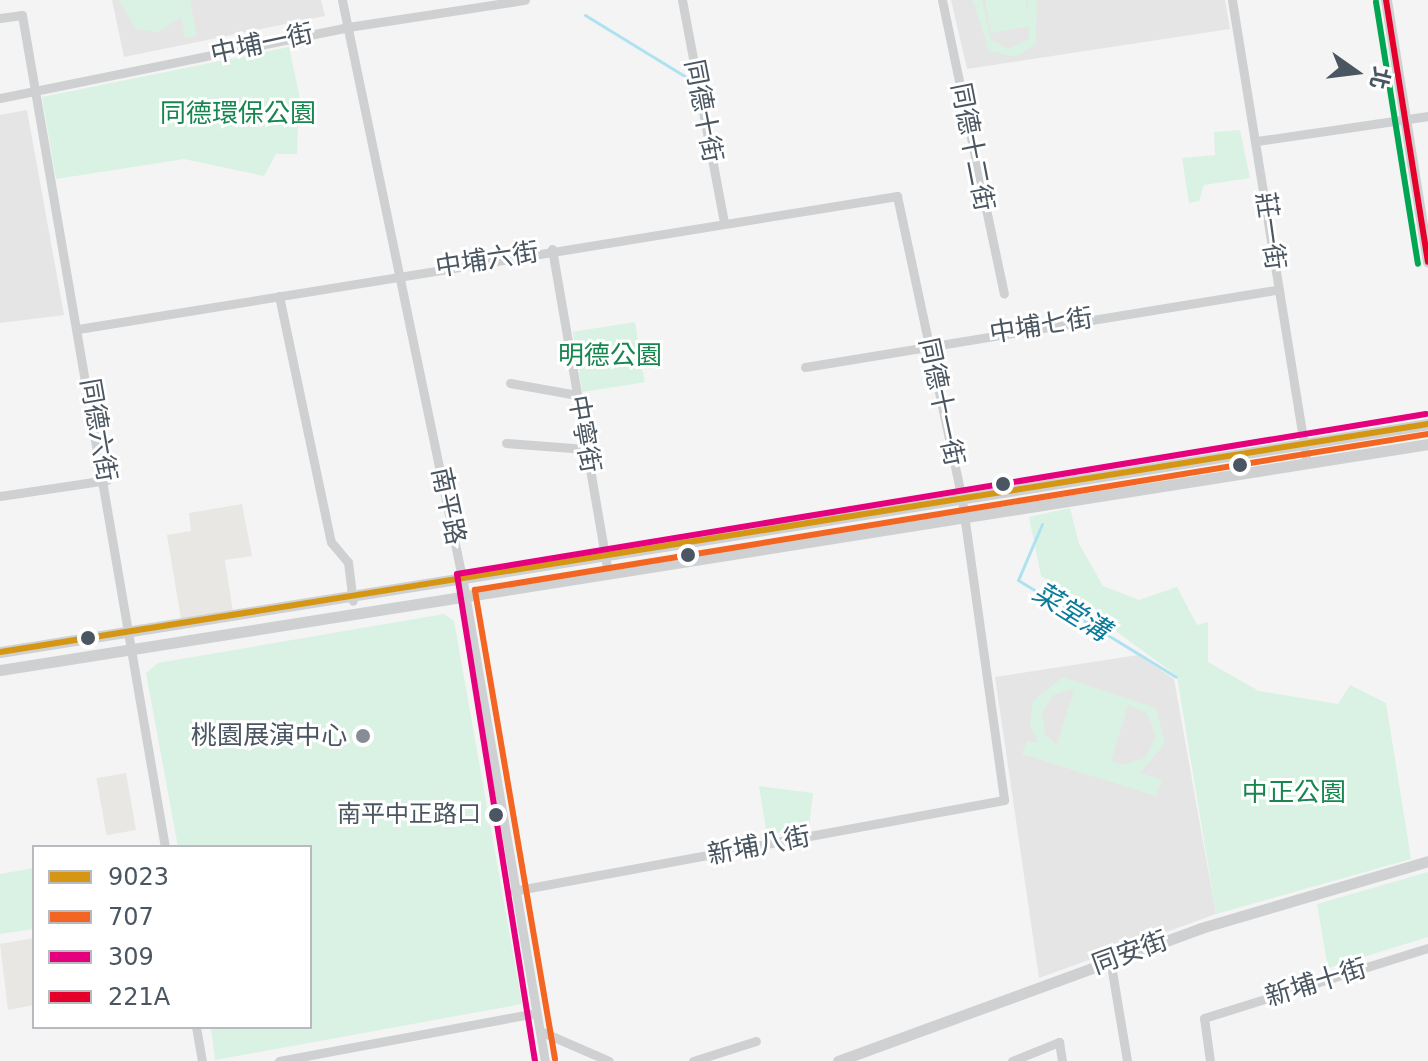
<!DOCTYPE html>
<html>
<head>
<meta charset="utf-8">
<style>
	body { margin:0 }
	#map { position:relative; width:1428px; height:1061px; overflow:hidden; background:#f4f4f4; font-family:"DejaVu Sans","Noto Sans TC",sans-serif }
	div>[style] { position:absolute }
	.commercial>* { inset:0; background:#e8e7e3; transform-origin:0 0 }
	.education>* { inset:0; background:#e6e5e6 }
	.green>* { inset:0; background:#d9f2e3; transform-origin:0 0 }
	.stream>* { height:3px; margin:-1.5px; padding:0 1.5px; transform-origin:1.5px; border-radius:1.5px; background:#aee2f0 }
	.minor>* { height:9px; margin:-4.5px; padding:0 4.5px; transform-origin:4.5px; border-radius:4.5px; background:#ced0d2 }
	.tertiary>* { height:11px; margin:-5.5px; padding:0 5.5px; transform-origin:5.5px; border-radius:5.5px; background:#ced0d2 }
	.bus-1>* { height:6px; margin:-3px; padding:0 3px; transform-origin:3px; border-radius:3px; background:#d49613 }
	.bus-2>* { height:6px; margin:-3px; padding:0 3px; transform-origin:3px; border-radius:3px; background:#f26522 }
	.bus-3>* { height:6px; margin:-3px; padding:0 3px; transform-origin:3px; border-radius:3px; background:#e5007d }
	.bus-4>* { height:6px; margin:-3px; padding:0 3px; transform-origin:3px; border-radius:3px; background:#e4002b }
	.bus-5>* { height:6px; margin:-3px; padding:0 3px; transform-origin:3px; border-radius:3px; background:#00a651 }
	.dots>* { width:22px; height:22px; translate:-50% -50%; box-sizing:border-box; border:4px solid #fff; border-radius:50% }
	span { translate:-50% -50%; white-space:nowrap; text-align:center; line-height:1.15; -webkit-text-stroke:6px #fff; paint-order:stroke }
	.bus-label { font-size:24px; color:#4a5661 }
	.right { translate:-100% -50%; text-align:right }
	.street-label { font-size:26px; color:#4a5661 }
	.park-label { font-size:26px; color:#17864f }
	.poi-label { font-size:26px; color:#4a5661 }
	.water-label { font-size:28px; color:#0c7c9b; font-style:italic }
	.legend { position:absolute; left:32px; top:845px; width:280px; height:184px; box-sizing:border-box; background:#fff; border:2px solid #b7bbc0; margin:0; padding:10px 14px; list-style:none; font-size:24px; color:#4a5661 }
	.legend li { display:flex; align-items:center; gap:16px; height:40px }
	.legend b { width:40px; border:2px solid #b7bbc0 }
	.north { position:absolute; left:1316px; top:32px; width:80px; height:80px; -webkit-text-stroke:6px #fff; paint-order:stroke; rotate:104deg; font-size:22px; font-weight:700; line-height:32px; text-align:center; color:#4a5661 }
	.north::after { content:''; display:block; margin:auto; width:28px; height:36px; background:#4a5661; clip-path:polygon(50% 0,100% 100%,50% 72%,0 100%) }
</style>
</head>
<body>
<div id="map">
	<div class="commercial">
		<i style="clip-path:polygon(242px 504px,252px 556px,225px 560px,233px 612px,181px 619px,167px 535px,191px 531px,189px 513px)"></i>
		<i style="left:126px;top:773px;width:58px;height:30px;rotate:80deg"></i>
		<i style="clip-path:polygon(34px 938px,34px 1005px,8px 1010px,0 944px)"></i>
	</div>
	<div class="education">
		<i style="clip-path:polygon(112px 0,321px 0,325px 16px,124px 57px)"></i>
		<i style="clip-path:polygon(951px 0,1225px 0,1230px 29px,967px 69px)"></i>
		<i style="clip-path:polygon(27px 110px,64px 315px,0 323px,0 115px)"></i>
		<i style="clip-path:polygon(1138px 655px,1174px 679px,1216px 914px,1039px 978px,995px 677px)"></i>
	</div>
	<div class="green">
		<i style="clip-path:polygon(119px 0,190px 0,197px 36px,185px 38px,181px 17px,159px 32px,136px 29px)"></i>
		<i style="clip-path:polygon(973px 0,982px 0,991px 40px,1009px 49px,1029px 38px,1028px 0,1037px 0,1036px 43px,1016px 57px,989px 51px)"></i>
		<i style="clip-path:polygon(985px 0,1026px 0,1031px 26px,991px 33px)"></i>
		<i style="clip-path:polygon(289px 47px,299px 94px,297px 154px,276px 154px,264px 176px,184px 159px,56px 179px,42px 97px)"></i>
		<i style="clip-path:polygon(1240px 130px,1250px 178px,1204px 185px,1199px 201px,1189px 203px,1182px 158px,1215px 155px,1214px 132px)"></i>
		<i style="left:635px;top:322px;width:61px;height:63px;rotate:81deg"></i>
		<i style="clip-path:polygon(1070px 508px,1079px 544px,1103px 586px,1139px 600px,1177px 587px,1197px 625px,1208px 622px,1208px 662px,1259px 691px,1338px 704px,1350px 685px,1386px 703px,1411px 859px,1216px 914px,1177px 676px,1041px 576px,1029px 517px)"></i>
		<i style="clip-path:polygon(444px 614px,454px 621px,522px 1004px,215px 1060px,211px 1027px,310px 1027px,310px 847px,178px 847px,146px 673px,158px 663px)"></i>
		<i style="clip-path:polygon(evenodd,1063px 677px,1156px 708px,1165px 743px,1140px 773px,1162px 780px,1156px 796px,1022px 754px,1027px 741px,1038px 743px,1030px 725px,1033px 701px,1063px 677px,1073px 689px,1074px 689px,1057px 745px,1045px 734px,1042px 713px,1053px 695px,1073px 689px,1063px 677px,1128px 705px,1147px 713px,1156px 737px,1145px 758px,1123px 765px,1111px 761px,1128px 705px)"></i>
		<i style="clip-path:polygon(759px 786px,813px 793px,809px 827px,767px 835px)"></i>
		<i style="clip-path:polygon(34px 868px,34px 929px,0 934px,0 874px)"></i>
		<i style="clip-path:polygon(1428px 872px,1428px 937px,1328px 968px,1317px 904px)"></i>
	</div>
	<div class="stream">
		<i style="left:585px;top:15px;width:121px;rotate:31.5deg"></i>
		<i style="left:1042px;top:524px;width:61px;rotate:113.2deg"></i>
		<i style="left:1018px;top:580px;width:185px;rotate:31.5deg"></i>
	</div>
	<div class="minor">
		<i style="left:342px;top:0;width:594px;rotate:78.26deg"></i>
		<i style="left:463px;top:582px;width:486px;rotate:80.3deg"></i>
		<i style="left:682px;top:0;width:226px;rotate:79.3deg"></i>
		<i style="left:942px;top:0;width:300px;rotate:78.1deg"></i>
		<i style="left:1232px;top:0;width:468px;rotate:80.8deg"></i>
		<i style="left:0;top:18px;width:22px;rotate:-8deg"></i>
		<i style="left:22px;top:15px;width:844px;rotate:80.25deg"></i>
		<i style="left:0;top:98px;width:355px;rotate:-11.5deg"></i>
		<i style="left:348px;top:27px;width:179px;rotate:-8.7deg"></i>
		<i style="left:1257px;top:141px;width:173px;rotate:-8.3deg"></i>
		<i style="left:552px;top:249px;width:328px;rotate:80.2deg"></i>
		<i style="left:279px;top:296px;width:251px;rotate:78.1deg"></i>
		<i style="left:331px;top:542px;width:26px;rotate:50deg"></i>
		<i style="left:348px;top:562px;width:39px;rotate:83deg"></i>
		<i style="left:78px;top:329px;width:830px;rotate:-9.22deg"></i>
		<i style="left:897px;top:196px;width:311px;rotate:77.9deg"></i>
		<i style="left:962px;top:500px;width:303px;rotate:82deg"></i>
		<i style="left:1004px;top:800px;width:498px;rotate:169.5deg"></i>
		<i style="left:805px;top:367px;width:480px;rotate:-9.3deg"></i>
		<i style="left:510px;top:383px;width:68px;rotate:10.2deg"></i>
		<i style="left:506px;top:443px;width:80px;rotate:4.3deg"></i>
		<i style="left:0;top:496px;width:108px;rotate:-8.5deg"></i>
		<i style="left:1110px;top:959px;width:103px;rotate:80.5deg"></i>
		<i style="left:196px;top:1027px;width:35px;rotate:80deg"></i>
		<i style="left:540px;top:1031px;width:75px;rotate:23.5deg"></i>
		<i style="left:279px;top:1061px;width:261px;rotate:-10.6deg"></i>
		<i style="left:693px;top:1061px;width:66px;rotate:-17.6deg"></i>
		<i style="left:1012px;top:1061px;width:51px;rotate:-22deg"></i>
		<i style="left:1059px;top:1042px;width:19px;rotate:81deg"></i>
		<i style="left:1210px;top:1061px;width:43px;rotate:-97.9deg"></i>
		<i style="left:1204px;top:1018px;width:235px;rotate:-17.4deg"></i>
	</div>
	<div class="tertiary">
		<i style="left:1386px;top:0;width:265px;rotate:80.9deg"></i>
		<i style="left:0;top:652px;width:1446px;rotate:-9.07deg"></i>
		<i style="left:0;top:670px;width:1446px;rotate:-8.99deg"></i>
		<i style="left:838px;top:1061px;width:387px;rotate:-20.1deg"></i>
		<i style="left:1201px;top:928px;width:237px;rotate:-16.4deg"></i>
	</div>
	<div class="bus-1">
		<i style="left:0;top:652px;width:1446px;rotate:-9.07deg"></i>
	</div>
	<div class="bus-2">
		<i style="left:555px;top:1059px;width:476px;rotate:-99.7deg"></i>
		<i style="left:475px;top:590px;width:966px;rotate:-9.3deg"></i>
	</div>
	<div class="bus-3">
		<i style="left:535px;top:1061px;width:493px;rotate:-99.1deg"></i>
		<i style="left:457px;top:574px;width:982px;rotate:-9.38deg"></i>
	</div>
	<div class="bus-4">
		<i style="left:1386px;top:0;width:265px;rotate:80.9deg"></i>
	</div>
	<div class="bus-5">
		<i style="left:1376px;top:2px;width:265px;rotate:80.9deg"></i>
	</div>
	<div class="dots">
		<i style="left:1240px;top:465px;background:#4a5661"></i>
		<i style="left:1003px;top:484px;background:#4a5661"></i>
		<i style="left:688px;top:555px;background:#4a5661"></i>
		<i style="left:88px;top:638px;background:#4a5661"></i>
		<i style="left:363px;top:736px;background:#868d94"></i>
		<i style="left:496px;top:815px;background:#4a5661"></i>
	</div>
	<div class="bus-label">
		<span class="right" style="left:481px;top:815px">南平中正路口</span>
	</div>
	<div class="street-label">
		<span style="left:262px;top:44px;rotate:-12deg">中埔一街</span>
		<span style="left:703px;top:111px;rotate:79deg">同德十街</span>
		<span style="left:972px;top:147px;rotate:79deg">同德十二街</span>
		<span style="left:1270px;top:231px;rotate:82deg">莊一街</span>
		<span style="left:487px;top:260px;rotate:-9deg">中埔六街</span>
		<span style="left:1041px;top:326px;rotate:-9deg">中埔七街</span>
		<span style="left:941px;top:402px;rotate:78deg">同德十一街</span>
		<span style="left:98px;top:430px;rotate:80deg">同德六街</span>
		<span style="left:584px;top:434px;rotate:80deg">中寧街</span>
		<span style="left:448px;top:506px;rotate:78deg">南平路</span>
		<span style="left:759px;top:846px;rotate:-11deg">新埔八街</span>
		<span style="left:1130px;top:953px;rotate:-20deg">同安街</span>
		<span style="left:1316px;top:983px;rotate:-17deg">新埔十街</span>
	</div>
	<div class="park-label">
		<span style="left:238px;top:114px">同德環保公園</span>
		<span style="left:610px;top:356px">明德公園</span>
		<span style="left:1294px;top:793px">中正公園</span>
	</div>
	<div class="poi-label">
		<span class="right" style="left:347px;top:736px">桃園展演中心</span>
	</div>
	<div class="water-label">
		<span style="left:1071px;top:612px;rotate:32deg">菜堂溝</span>
	</div>
	<ul class="legend">
	<li><b style="height:10px;background:#d49613"></b>9023</li>
	<li><b style="height:10px;background:#f26522"></b>707</li>
	<li><b style="height:10px;background:#e5007d"></b>309</li>
	<li><b style="height:10px;background:#e4002b"></b>221A</li>
	</ul>
	<div class="north">北</div>
</div>
</body>
</html>
